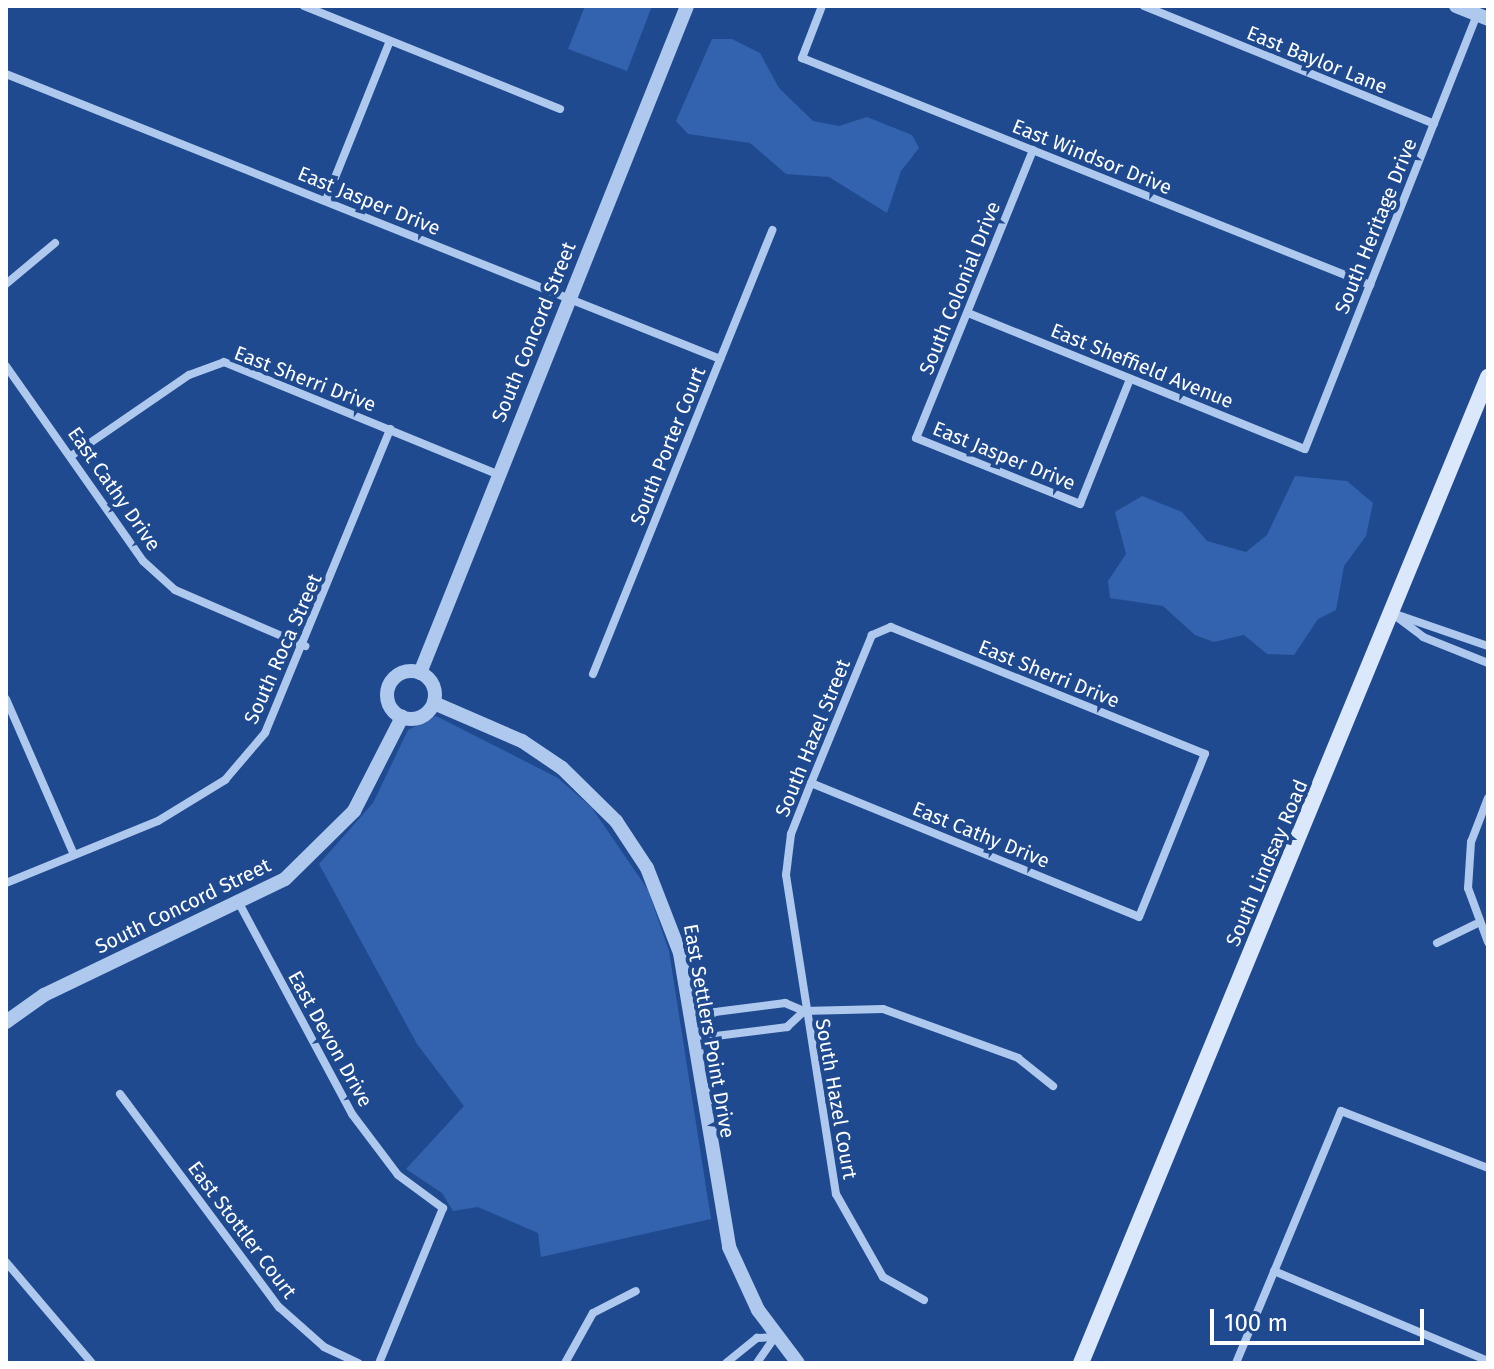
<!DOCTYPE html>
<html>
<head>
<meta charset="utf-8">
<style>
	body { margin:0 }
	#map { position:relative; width:1494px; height:1369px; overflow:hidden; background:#1f4a90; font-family:"Fira Sans",sans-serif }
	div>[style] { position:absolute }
	.green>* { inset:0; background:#3363ae }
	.minor>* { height:8px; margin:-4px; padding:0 4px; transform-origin:4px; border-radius:4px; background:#afc8ed }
	.tertiary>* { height:14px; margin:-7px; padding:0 7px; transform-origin:7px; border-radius:7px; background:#afc8ed }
	.tertiary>.ring { margin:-7px; padding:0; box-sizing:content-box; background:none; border:14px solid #afc8ed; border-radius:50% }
	.secondary>* { height:16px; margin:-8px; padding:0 8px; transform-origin:8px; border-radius:8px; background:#dbe7fa }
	span { translate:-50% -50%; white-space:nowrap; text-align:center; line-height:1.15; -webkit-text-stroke:8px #1f4a90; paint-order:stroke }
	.street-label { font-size:20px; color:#fff }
	.frame { position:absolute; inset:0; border:8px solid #fff; pointer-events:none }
	.scale { position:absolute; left:1210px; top:1309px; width:214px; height:36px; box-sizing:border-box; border:4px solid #fff; border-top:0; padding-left:10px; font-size:24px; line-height:28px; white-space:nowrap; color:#fff; -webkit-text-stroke:6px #1f4a90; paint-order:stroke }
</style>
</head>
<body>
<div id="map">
	<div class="green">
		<i style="clip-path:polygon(585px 6px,652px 6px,627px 71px,568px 49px)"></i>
		<i style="clip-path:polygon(712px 39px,732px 39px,760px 53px,779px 88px,813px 121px,839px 126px,867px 117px,912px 135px,919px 148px,901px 171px,887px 213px,829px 177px,786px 174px,750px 143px,688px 134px,676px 121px)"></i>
		<i style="clip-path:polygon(1295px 476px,1347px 481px,1373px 503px,1366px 536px,1344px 566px,1336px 610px,1318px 619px,1294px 655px,1267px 654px,1244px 635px,1214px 642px,1195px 635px,1163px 606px,1110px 598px,1108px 581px,1126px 554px,1115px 512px,1142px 496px,1182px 512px,1207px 541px,1246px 552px,1267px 535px)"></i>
		<i style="clip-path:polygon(436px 716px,558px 778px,592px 808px,648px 890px,669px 951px,711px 1219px,541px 1257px,538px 1233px,478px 1207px,453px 1211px,442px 1193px,406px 1169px,464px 1106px,417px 1044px,319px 864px,373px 803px,408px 730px)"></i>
	</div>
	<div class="minor">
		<i style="left:304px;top:6px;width:276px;rotate:21.9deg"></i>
		<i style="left:822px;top:6px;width:56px;rotate:111deg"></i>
		<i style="left:802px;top:58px;width:612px;rotate:21.78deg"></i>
		<i style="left:1144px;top:6px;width:313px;rotate:22.1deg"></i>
		<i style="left:6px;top:74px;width:769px;rotate:21.76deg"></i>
		<i style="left:1033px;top:150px;width:311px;rotate:112.1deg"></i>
		<i style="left:916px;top:438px;width:177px;rotate:21.9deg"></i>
		<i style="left:1080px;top:504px;width:135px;rotate:-68.2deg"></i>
		<i style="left:326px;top:200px;width:171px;rotate:-68.1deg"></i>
		<i style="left:6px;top:284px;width:64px;rotate:-39.9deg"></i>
		<i style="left:968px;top:313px;width:363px;rotate:22deg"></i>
		<i style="left:1305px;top:449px;width:468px;rotate:-68.4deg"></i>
		<i style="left:6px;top:366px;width:238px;rotate:54.9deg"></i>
		<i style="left:143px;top:561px;width:43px;rotate:42.2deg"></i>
		<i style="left:175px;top:590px;width:142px;rotate:23.3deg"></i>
		<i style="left:71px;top:456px;width:143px;rotate:-34.5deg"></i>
		<i style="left:189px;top:375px;width:37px;rotate:-20deg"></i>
		<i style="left:224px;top:362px;width:295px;rotate:22.3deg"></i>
		<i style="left:1393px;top:614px;width:38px;rotate:37deg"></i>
		<i style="left:1423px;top:637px;width:70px;rotate:21.8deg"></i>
		<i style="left:1398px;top:615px;width:95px;rotate:19deg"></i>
		<i style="left:593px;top:674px;width:479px;rotate:-68deg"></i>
		<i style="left:6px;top:699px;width:170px;rotate:66.4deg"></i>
		<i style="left:811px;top:783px;width:354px;rotate:22.2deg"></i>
		<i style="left:1139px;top:917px;width:176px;rotate:-68deg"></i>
		<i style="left:1205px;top:754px;width:339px;rotate:-158deg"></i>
		<i style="left:891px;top:627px;width:21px;rotate:157deg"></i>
		<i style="left:872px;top:635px;width:160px;rotate:112.4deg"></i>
		<i style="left:811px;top:783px;width:55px;rotate:111.4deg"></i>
		<i style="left:791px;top:834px;width:41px;rotate:97deg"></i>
		<i style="left:786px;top:875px;width:323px;rotate:81.1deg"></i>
		<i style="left:836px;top:1194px;width:95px;rotate:60.5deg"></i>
		<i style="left:883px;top:1277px;width:47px;rotate:29.3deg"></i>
		<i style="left:1488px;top:798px;width:47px;rotate:111.1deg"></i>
		<i style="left:1471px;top:842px;width:46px;rotate:93.7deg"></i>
		<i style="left:1468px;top:888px;width:58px;rotate:69.7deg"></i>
		<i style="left:6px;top:883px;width:164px;rotate:-22.2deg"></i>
		<i style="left:158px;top:821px;width:79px;rotate:-31.5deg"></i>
		<i style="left:225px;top:780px;width:62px;rotate:-49.6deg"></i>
		<i style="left:265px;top:733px;width:329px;rotate:-67.6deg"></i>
		<i style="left:240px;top:905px;width:237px;rotate:61.8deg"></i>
		<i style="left:352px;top:1114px;width:76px;rotate:53deg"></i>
		<i style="left:398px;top:1175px;width:56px;rotate:36.3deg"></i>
		<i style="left:443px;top:1208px;width:168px;rotate:112.4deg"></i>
		<i style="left:1437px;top:943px;width:43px;rotate:-26deg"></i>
		<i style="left:692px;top:1026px;width:27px;rotate:-31deg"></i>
		<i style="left:715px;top:1012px;width:71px;rotate:-7.3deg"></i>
		<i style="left:785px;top:1003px;width:21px;rotate:23deg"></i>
		<i style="left:804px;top:1011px;width:79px;rotate:-1.5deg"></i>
		<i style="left:883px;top:1009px;width:144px;rotate:19.9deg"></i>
		<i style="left:1018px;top:1058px;width:45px;rotate:38.7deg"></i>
		<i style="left:692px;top:1027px;width:26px;rotate:21deg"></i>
		<i style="left:716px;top:1036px;width:72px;rotate:-7.2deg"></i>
		<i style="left:787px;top:1027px;width:23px;rotate:-43deg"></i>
		<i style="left:120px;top:1094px;width:266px;rotate:53.3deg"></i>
		<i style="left:279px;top:1307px;width:60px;rotate:41.6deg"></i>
		<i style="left:324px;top:1347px;width:38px;rotate:25deg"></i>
		<i style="left:6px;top:1262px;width:133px;rotate:49.6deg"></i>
		<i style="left:1274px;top:1271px;width:232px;rotate:22.8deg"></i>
		<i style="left:565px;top:1363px;width:57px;rotate:-60.8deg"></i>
		<i style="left:593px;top:1313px;width:48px;rotate:-27.1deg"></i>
		<i style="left:726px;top:1363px;width:40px;rotate:-39deg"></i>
		<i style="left:757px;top:1338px;width:18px;rotate:-3deg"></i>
		<i style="left:775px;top:1337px;width:32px;rotate:125deg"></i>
		<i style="left:1236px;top:1363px;width:273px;rotate:-67.4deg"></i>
		<i style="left:1341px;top:1111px;width:158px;rotate:21.2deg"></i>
	</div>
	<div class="tertiary">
		<i style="left:1456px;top:6px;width:35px;rotate:22deg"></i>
		<i class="ring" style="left:387px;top:671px;width:34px;height:34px"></i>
		<i style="left:420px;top:673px;width:718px;rotate:-68.18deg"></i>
		<i style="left:434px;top:703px;width:96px;rotate:23.4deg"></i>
		<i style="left:522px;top:741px;width:48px;rotate:34deg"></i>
		<i style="left:562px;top:768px;width:76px;rotate:44.5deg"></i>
		<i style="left:616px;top:821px;width:56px;rotate:56.6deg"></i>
		<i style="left:647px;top:868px;width:91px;rotate:68.8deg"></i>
		<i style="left:680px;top:953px;width:298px;rotate:80.5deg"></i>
		<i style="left:729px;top:1247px;width:69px;rotate:65.3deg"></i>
		<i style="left:758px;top:1310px;width:66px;rotate:53deg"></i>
		<i style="left:6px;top:1022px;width:47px;rotate:-35.4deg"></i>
		<i style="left:44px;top:995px;width:267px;rotate:-25.7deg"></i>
		<i style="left:285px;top:879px;width:97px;rotate:-44.6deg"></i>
		<i style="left:354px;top:811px;width:106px;rotate:-62.9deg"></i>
	</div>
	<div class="secondary">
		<i style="left:1081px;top:1363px;width:1067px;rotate:-67.57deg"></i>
	</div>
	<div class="street-label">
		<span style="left:1317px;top:60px;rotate:22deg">East Baylor Lane</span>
		<span style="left:1092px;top:157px;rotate:22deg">East Windsor Drive</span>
		<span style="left:369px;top:201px;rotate:22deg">East Jasper Drive</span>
		<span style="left:1376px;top:226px;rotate:-68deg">South Heritage Drive</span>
		<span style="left:960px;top:288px;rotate:-68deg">South Colonial Drive</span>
		<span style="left:534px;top:332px;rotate:-68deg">South Concord Street</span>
		<span style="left:1142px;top:366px;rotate:22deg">East Sheffield Avenue</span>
		<span style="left:305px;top:379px;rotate:21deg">East Sherri Drive</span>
		<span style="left:668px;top:446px;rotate:-68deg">South Porter Court</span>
		<span style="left:1004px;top:456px;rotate:22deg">East Jasper Drive</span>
		<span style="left:114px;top:489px;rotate:55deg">East Cathy Drive</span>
		<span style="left:283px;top:649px;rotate:-66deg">South Roca Street</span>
		<span style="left:1049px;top:674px;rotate:22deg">East Sherri Drive</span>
		<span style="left:813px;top:738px;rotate:-68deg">South Hazel Street</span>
		<span style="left:981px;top:835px;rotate:22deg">East Cathy Drive</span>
		<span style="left:1267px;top:863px;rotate:-67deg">South Lindsay Road</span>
		<span style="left:183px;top:906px;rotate:-26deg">South Concord Street</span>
		<span style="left:709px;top:1031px;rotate:80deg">East Settlers Point Drive</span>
		<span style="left:330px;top:1039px;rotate:61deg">East Devon Drive</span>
		<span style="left:836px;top:1099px;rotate:80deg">South Hazel Court</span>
		<span style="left:242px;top:1230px;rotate:53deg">East Stottler Court</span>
	</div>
	<div class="frame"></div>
	<div class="scale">100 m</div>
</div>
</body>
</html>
